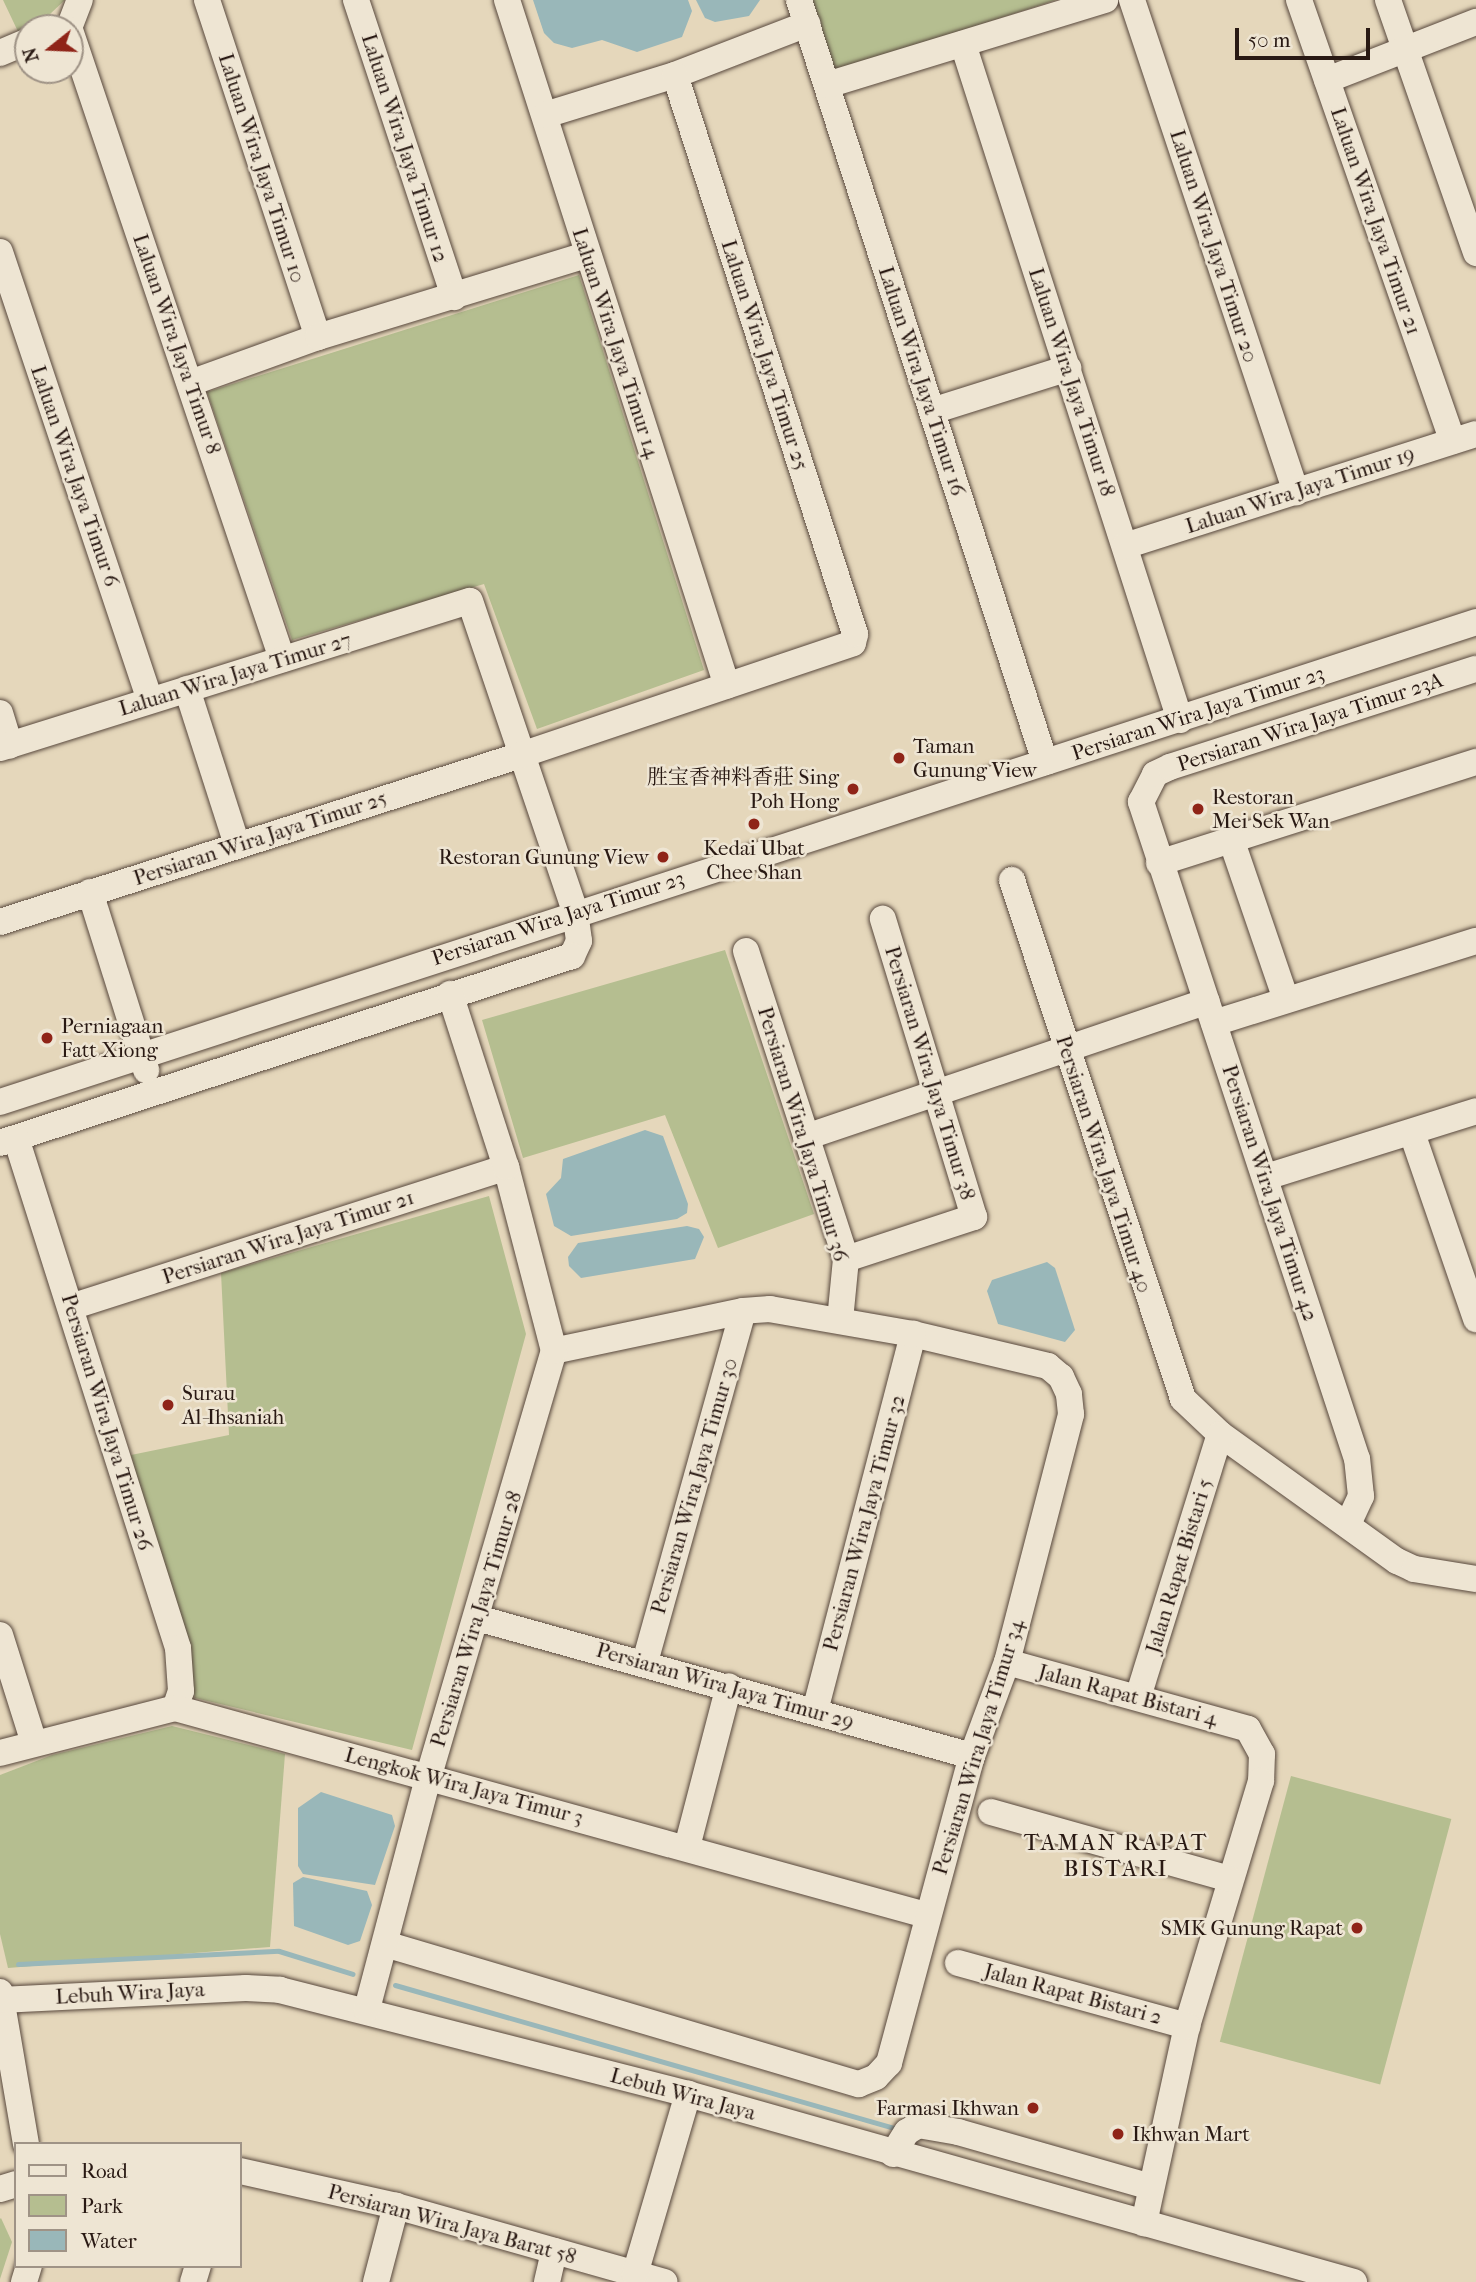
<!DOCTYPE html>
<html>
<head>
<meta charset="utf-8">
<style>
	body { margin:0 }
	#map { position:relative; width:1476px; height:2282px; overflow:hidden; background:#e5d7bb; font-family:"IM FELL French Canon","Noto Serif SC",serif }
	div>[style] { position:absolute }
	.green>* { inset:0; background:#b5be90; transform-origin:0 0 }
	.water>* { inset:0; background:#99b7b9 }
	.stream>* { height:5px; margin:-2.5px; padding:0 2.5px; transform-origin:2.5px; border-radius:2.5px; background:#99b7b9 }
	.roads { filter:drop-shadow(0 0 2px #58483d) drop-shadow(0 0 2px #58483d) }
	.minor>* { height:26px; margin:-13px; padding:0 13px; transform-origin:13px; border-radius:13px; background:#eee5d3 }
	.dots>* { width:19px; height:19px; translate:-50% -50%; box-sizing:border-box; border:4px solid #eee5d3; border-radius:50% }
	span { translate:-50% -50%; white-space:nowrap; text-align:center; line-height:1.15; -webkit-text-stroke:5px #eee5d3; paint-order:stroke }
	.street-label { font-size:21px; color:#291913 }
	.poi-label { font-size:21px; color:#291913 }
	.left { translate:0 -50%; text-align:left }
	.right { translate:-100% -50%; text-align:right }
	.neighbourhood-label { font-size:23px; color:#291913; letter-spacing:2px }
	.legend { position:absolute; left:14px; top:2142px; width:228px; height:126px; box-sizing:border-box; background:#eee5d3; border:2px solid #9f9386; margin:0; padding:9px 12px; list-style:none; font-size:21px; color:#291913 }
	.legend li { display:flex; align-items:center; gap:14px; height:35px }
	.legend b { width:35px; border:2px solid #9f9386 }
	.north { position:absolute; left:14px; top:14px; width:70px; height:70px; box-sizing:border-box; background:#eee5d3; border:2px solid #9f9386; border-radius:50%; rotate:252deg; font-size:19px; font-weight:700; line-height:28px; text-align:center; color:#291913 }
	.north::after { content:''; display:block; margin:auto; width:24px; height:32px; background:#8f2418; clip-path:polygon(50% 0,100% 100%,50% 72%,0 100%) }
	.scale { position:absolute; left:1235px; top:28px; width:135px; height:32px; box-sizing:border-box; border:4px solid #291913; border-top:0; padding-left:9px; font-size:21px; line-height:24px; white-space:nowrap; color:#291913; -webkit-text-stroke:5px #eee5d3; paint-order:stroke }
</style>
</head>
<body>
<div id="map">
	<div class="green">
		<i style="clip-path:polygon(3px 0,65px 0,35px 28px,28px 28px,22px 40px)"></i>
		<i style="clip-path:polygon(809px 0,1056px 0,831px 73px)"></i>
		<i style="clip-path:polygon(579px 275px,704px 670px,537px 729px,484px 584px,292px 640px,207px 392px)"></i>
		<i style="clip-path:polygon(725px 950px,814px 1214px,718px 1248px,665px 1115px,523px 1158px,482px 1020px)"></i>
		<i style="clip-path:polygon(489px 1196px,526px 1334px,412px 1750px,195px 1698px,131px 1455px,229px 1435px,221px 1273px)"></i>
		<i style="clip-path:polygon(172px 1726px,285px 1754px,270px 1947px,8px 1968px,0 1934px,0 1775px,52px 1755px)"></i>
		<i style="left:1291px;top:1776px;width:166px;height:275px;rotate:15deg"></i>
		<i style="clip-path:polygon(1px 2218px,12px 2242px,0 2279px,0 2219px)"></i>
	</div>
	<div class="water">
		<i style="clip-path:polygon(533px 0,688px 0,692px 11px,682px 37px,637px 52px,602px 40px,572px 48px,554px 43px,544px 33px)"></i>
		<i style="clip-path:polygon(696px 0,760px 0,749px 16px,715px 22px,705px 18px)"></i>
		<i style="clip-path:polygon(645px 1130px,663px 1136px,688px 1204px,687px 1213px,677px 1219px,571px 1236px,554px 1226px,546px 1194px,561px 1178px,563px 1159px)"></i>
		<i style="clip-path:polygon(687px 1226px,699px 1229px,704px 1237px,695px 1259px,581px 1278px,569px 1266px,568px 1257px,578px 1243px)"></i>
		<i style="clip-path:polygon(1047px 1262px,1055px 1268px,1075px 1330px,1065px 1342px,998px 1324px,987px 1291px,992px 1280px)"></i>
		<i style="clip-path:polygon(321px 1792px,392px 1815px,395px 1826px,375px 1885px,303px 1874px,298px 1866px,298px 1808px)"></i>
		<i style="clip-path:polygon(303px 1877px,367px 1891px,372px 1905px,360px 1941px,348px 1945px,294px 1926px,293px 1883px)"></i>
	</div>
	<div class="stream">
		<i style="left:18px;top:1964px;width:261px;rotate:-2.9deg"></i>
		<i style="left:279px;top:1951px;width:77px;rotate:17.3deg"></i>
		<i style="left:395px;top:1985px;width:526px;rotate:15.99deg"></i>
	</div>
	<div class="roads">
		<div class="minor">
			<i style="left:207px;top:0;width:355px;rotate:71.8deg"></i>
			<i style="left:356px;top:0;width:313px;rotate:71.7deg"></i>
			<i style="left:507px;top:0;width:720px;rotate:72.22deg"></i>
			<i style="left:799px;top:0;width:801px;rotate:72.11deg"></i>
			<i style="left:1132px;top:0;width:519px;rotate:71.57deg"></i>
			<i style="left:1299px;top:0;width:467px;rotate:70.8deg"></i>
			<i style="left:1388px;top:0;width:268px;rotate:70.8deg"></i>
			<i style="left:69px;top:28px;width:30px;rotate:-69deg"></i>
			<i style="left:70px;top:30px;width:664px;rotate:71.37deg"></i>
			<i style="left:963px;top:44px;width:710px;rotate:72.2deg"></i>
			<i style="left:0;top:53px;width:30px;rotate:-23deg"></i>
			<i style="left:1327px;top:80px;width:160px;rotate:-21.3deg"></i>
			<i style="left:827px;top:85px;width:291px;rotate:-17deg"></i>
			<i style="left:545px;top:115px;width:136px;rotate:-17.1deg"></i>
			<i style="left:675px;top:75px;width:142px;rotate:-21.1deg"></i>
			<i style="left:0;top:252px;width:472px;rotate:71.5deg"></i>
			<i style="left:190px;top:383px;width:136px;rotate:-19.8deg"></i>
			<i style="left:318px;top:337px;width:281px;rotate:-17deg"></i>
			<i style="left:932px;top:411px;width:143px;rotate:-17.5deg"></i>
			<i style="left:1125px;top:546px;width:368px;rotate:-17.7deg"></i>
			<i style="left:187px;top:689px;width:164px;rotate:72.2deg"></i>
			<i style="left:0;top:713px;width:34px;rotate:73deg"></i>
			<i style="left:0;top:748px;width:492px;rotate:-17.4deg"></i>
			<i style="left:470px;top:601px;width:328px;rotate:71.3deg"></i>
			<i style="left:575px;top:912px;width:29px;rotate:82deg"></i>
			<i style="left:579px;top:941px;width:17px;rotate:115deg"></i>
			<i style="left:572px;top:956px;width:602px;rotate:161.9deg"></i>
			<i style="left:1231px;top:839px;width:170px;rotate:71.1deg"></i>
			<i style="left:1159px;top:863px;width:333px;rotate:-17.7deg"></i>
			<i style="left:1012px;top:880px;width:546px;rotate:71.76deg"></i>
			<i style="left:1183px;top:1399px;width:51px;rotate:43.4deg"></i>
			<i style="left:1220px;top:1434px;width:218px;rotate:35.7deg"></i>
			<i style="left:1397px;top:1561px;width:19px;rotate:25deg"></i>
			<i style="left:1414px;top:1569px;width:63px;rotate:9.2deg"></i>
			<i style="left:90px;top:892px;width:187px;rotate:72.5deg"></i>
			<i style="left:0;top:922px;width:547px;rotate:-17.77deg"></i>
			<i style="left:521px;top:755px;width:350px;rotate:-18.6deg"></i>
			<i style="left:853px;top:643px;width:9px;rotate:-77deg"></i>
			<i style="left:855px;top:634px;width:587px;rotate:-107.85deg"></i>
			<i style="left:746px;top:951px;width:324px;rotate:72deg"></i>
			<i style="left:846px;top:1259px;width:61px;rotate:95.6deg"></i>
			<i style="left:1214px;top:1023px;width:275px;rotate:-17.4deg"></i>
			<i style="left:0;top:1102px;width:1552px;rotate:-18.01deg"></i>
			<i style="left:1412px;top:1133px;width:197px;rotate:71deg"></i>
			<i style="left:806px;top:1137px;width:423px;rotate:-18.7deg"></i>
			<i style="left:16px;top:1138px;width:535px;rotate:72.38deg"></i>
			<i style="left:178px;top:1648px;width:43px;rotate:86deg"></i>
			<i style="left:181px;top:1691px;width:18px;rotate:109deg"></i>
			<i style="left:1266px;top:1177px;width:220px;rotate:-17.4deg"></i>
			<i style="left:846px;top:1259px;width:135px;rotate:-18.2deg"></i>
			<i style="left:974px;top:1217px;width:312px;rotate:-107deg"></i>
			<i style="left:71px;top:1307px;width:457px;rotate:-17.8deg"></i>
			<i style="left:1348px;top:1524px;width:31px;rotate:-65deg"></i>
			<i style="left:1361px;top:1496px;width:37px;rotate:-96deg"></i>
			<i style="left:1357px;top:1459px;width:692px;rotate:-108.2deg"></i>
			<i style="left:1141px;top:802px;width:31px;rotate:-63deg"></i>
			<i style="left:1155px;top:774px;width:17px;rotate:-25deg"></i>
			<i style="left:1170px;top:767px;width:321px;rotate:-17.8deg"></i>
			<i style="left:477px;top:1618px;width:514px;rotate:15.58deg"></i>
			<i style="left:0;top:1635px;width:113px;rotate:72.5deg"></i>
			<i style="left:645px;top:1662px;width:364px;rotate:-74.4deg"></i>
			<i style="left:1007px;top:1662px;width:250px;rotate:15.5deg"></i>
			<i style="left:1248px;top:1729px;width:29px;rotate:61deg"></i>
			<i style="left:1262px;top:1754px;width:27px;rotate:92deg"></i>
			<i style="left:1261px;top:1781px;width:256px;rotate:106.8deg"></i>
			<i style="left:1187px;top:2026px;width:202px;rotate:102.3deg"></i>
			<i style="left:1138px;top:1697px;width:275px;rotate:-72.7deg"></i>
			<i style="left:815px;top:1711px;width:390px;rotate:-75.4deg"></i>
			<i style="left:0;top:1753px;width:181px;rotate:-14.4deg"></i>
			<i style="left:175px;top:1708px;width:779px;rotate:15.41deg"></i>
			<i style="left:991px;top:1812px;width:247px;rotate:15.7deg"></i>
			<i style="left:687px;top:1847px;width:166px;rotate:-75.4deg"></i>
			<i style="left:385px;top:1944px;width:494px;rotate:16.5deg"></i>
			<i style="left:859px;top:2084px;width:18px;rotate:-22deg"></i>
			<i style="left:876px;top:2077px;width:19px;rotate:-47deg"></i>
			<i style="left:889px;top:2063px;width:318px;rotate:-74.9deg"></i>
			<i style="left:972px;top:1756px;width:100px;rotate:-69.6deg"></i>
			<i style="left:1007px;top:1662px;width:256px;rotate:-75.5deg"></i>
			<i style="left:1071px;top:1414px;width:20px;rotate:-96deg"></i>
			<i style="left:1069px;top:1394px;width:19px;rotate:-115deg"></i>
			<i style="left:1061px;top:1377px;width:17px;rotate:-140deg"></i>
			<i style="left:1048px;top:1366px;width:139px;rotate:-166.7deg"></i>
			<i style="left:913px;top:1334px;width:145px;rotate:-170.1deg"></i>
			<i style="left:770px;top:1309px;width:27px;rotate:176deg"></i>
			<i style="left:743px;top:1311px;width:193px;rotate:168.1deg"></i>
			<i style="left:958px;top:1963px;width:238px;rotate:15.4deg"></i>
			<i style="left:0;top:1992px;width:154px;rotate:80.3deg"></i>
			<i style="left:0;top:2000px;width:246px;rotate:-2.8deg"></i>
			<i style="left:246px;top:1988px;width:34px;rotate:3deg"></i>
			<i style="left:280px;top:1990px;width:421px;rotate:14.3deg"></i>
			<i style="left:688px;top:2094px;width:692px;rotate:15.76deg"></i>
			<i style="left:367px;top:2009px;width:242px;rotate:-75.2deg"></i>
			<i style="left:429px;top:1775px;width:442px;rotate:-73.6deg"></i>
			<i style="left:554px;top:1351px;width:190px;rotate:-104.6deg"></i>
			<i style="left:506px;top:1167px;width:182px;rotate:-107.9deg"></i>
			<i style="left:893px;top:2154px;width:26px;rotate:-58deg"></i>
			<i style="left:907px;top:2132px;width:13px;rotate:-32deg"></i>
			<i style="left:918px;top:2125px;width:41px;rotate:9.9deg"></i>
			<i style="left:958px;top:2132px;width:198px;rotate:15.9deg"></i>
			<i style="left:240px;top:2171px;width:160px;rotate:12.6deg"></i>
			<i style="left:396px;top:2206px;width:279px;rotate:15.8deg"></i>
			<i style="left:0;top:2189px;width:17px;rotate:-17deg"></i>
			<i style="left:635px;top:2274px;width:188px;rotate:-73.6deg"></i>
			<i style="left:24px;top:2282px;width:17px;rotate:-73deg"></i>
			<i style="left:193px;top:2282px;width:17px;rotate:-73deg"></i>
			<i style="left:376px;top:2282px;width:79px;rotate:-75.3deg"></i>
			<i style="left:547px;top:2282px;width:32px;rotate:-77deg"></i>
		</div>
	</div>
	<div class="dots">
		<i style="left:899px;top:758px;background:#8f2418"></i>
		<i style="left:853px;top:789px;background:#8f2418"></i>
		<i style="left:1198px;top:809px;background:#8f2418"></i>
		<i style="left:754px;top:824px;background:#8f2418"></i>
		<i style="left:663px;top:857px;background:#8f2418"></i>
		<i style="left:47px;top:1038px;background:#8f2418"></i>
		<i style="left:168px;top:1405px;background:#8f2418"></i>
		<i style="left:1357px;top:1928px;background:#8f2418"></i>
		<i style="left:1033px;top:2108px;background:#8f2418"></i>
		<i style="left:1118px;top:2134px;background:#8f2418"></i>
	</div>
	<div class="street-label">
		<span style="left:405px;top:148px;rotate:72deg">Laluan Wira Jaya Timur 12</span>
		<span style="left:262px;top:168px;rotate:72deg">Laluan Wira Jaya Timur 10</span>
		<span style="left:1376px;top:221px;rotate:71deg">Laluan Wira Jaya Timur 21</span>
		<span style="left:1214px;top:246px;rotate:72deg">Laluan Wira Jaya Timur 20</span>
		<span style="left:616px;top:343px;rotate:72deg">Laluan Wira Jaya Timur 14</span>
		<span style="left:177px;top:344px;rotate:71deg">Laluan Wira Jaya Timur 8</span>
		<span style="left:765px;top:355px;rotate:72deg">Laluan Wira Jaya Timur 25</span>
		<span style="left:922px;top:381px;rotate:72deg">Laluan Wira Jaya Timur 16</span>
		<span style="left:1072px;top:382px;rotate:72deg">Laluan Wira Jaya Timur 18</span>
		<span style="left:75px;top:476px;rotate:71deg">Laluan Wira Jaya Timur 6</span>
		<span style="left:1300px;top:490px;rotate:-18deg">Laluan Wira Jaya Timur 19</span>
		<span style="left:235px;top:674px;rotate:-17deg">Laluan Wira Jaya Timur 27</span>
		<span style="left:1198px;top:713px;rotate:-18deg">Persiaran Wira Jaya Timur 23</span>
		<span style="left:1310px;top:722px;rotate:-18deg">Persiaran Wira Jaya Timur 23A</span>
		<span style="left:260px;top:838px;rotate:-18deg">Persiaran Wira Jaya Timur 25</span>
		<span style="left:558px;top:918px;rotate:-18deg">Persiaran Wira Jaya Timur 23</span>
		<span style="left:930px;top:1073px;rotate:73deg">Persiaran Wira Jaya Timur 38</span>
		<span style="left:803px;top:1134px;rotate:73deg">Persiaran Wira Jaya Timur 36</span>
		<span style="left:1104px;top:1164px;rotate:72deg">Persiaran Wira Jaya Timur 40</span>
		<span style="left:1270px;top:1193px;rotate:72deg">Persiaran Wira Jaya Timur 42</span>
		<span style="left:288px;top:1237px;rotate:-18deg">Persiaran Wira Jaya Timur 21</span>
		<span style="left:107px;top:1422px;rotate:73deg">Persiaran Wira Jaya Timur 26</span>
		<span style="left:694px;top:1486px;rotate:-74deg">Persiaran Wira Jaya Timur 30</span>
		<span style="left:864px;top:1523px;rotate:-75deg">Persiaran Wira Jaya Timur 32</span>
		<span style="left:1179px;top:1566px;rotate:-73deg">Jalan Rapat Bistari 5</span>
		<span style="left:476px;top:1619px;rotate:-73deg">Persiaran Wira Jaya Timur 28</span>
		<span style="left:725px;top:1686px;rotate:16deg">Persiaran Wira Jaya Timur 29</span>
		<span style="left:1128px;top:1695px;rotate:15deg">Jalan Rapat Bistari 4</span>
		<span style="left:978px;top:1747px;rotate:-73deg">Persiaran Wira Jaya Timur 34</span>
		<span style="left:464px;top:1786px;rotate:15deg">Lengkok Wira Jaya Timur 3</span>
		<span style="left:130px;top:1993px;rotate:-3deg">Lebuh Wira Jaya</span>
		<span style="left:1073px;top:1994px;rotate:15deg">Jalan Rapat Bistari 2</span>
		<span style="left:683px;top:2094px;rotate:15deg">Lebuh Wira Jaya</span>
		<span style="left:452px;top:2224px;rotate:15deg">Persiaran Wira Jaya Barat 58</span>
	</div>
	<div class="poi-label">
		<span class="left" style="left:913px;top:758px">Taman<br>Gunung View</span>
		<span class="right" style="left:839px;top:789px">胜宝香神料香莊 Sing<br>Poh Hong</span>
		<span class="left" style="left:1212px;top:809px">Restoran<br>Mei Sek Wan</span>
		<span style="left:754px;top:860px">Kedai Ubat<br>Chee Shan</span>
		<span class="right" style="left:649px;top:857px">Restoran Gunung View</span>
		<span class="left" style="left:61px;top:1038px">Perniagaan<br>Fatt Xiong</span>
		<span class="left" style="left:182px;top:1405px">Surau<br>Al-Ihsaniah</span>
		<span class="right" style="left:1343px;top:1928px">SMK Gunung Rapat</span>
		<span class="right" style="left:1019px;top:2108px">Farmasi Ikhwan</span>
		<span class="left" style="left:1132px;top:2134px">Ikhwan Mart</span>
	</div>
	<div class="neighbourhood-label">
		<span style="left:1116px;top:1856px">TAMAN RAPAT<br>BISTARI</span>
	</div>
	<ul class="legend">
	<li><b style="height:9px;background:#eee5d3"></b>Road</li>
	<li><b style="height:19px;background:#b5be90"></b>Park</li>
	<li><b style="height:19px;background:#99b7b9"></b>Water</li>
	</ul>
	<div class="north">N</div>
	<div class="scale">50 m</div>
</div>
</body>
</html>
